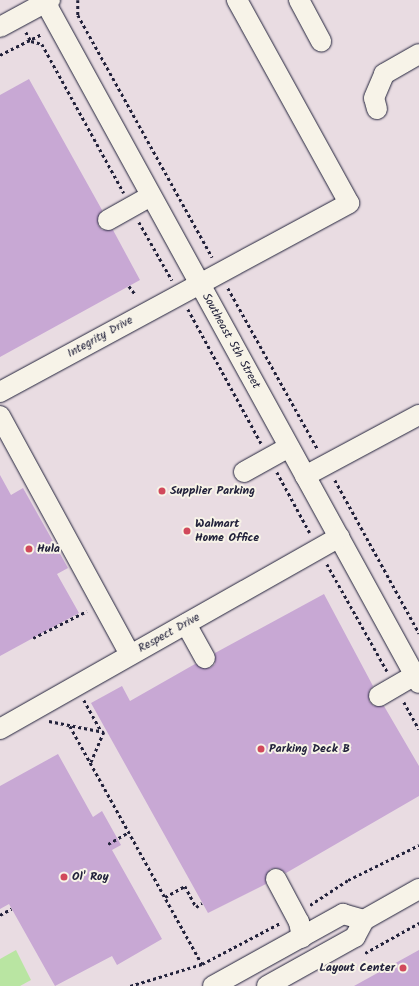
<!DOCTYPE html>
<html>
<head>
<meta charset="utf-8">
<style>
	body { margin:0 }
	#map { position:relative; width:419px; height:986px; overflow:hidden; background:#e9dce2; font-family:Kalam,sans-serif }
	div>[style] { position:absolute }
	.green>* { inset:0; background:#b9e5a2 }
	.building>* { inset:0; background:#c8a8d4 }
	.path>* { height:2.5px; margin-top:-1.25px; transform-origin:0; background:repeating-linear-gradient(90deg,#22223b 0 3px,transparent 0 6px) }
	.roads { filter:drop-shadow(0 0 1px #22223b) drop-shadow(0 0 1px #22223b) }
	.minor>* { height:20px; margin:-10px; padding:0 10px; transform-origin:10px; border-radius:10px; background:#f7f3e8 }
	.dots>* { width:11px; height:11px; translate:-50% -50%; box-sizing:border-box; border:2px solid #f7f3e8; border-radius:50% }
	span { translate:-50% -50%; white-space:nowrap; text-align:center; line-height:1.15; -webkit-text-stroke:4px #f7f3e8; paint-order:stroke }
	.street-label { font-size:12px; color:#22223b }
	.poi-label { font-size:12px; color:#22223b; font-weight:700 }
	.left { translate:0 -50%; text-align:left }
	.right { translate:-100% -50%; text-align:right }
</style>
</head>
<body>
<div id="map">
	<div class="green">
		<i style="clip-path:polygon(16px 950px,31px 980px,20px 986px,0 986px,0 959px)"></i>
	</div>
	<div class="building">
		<i style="clip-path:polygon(29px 79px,102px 210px,98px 225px,102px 230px,113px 230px,140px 280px,0 357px,0 95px)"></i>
		<i style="clip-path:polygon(0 475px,11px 495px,23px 488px,68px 568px,57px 574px,79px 613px,0 656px)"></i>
		<i style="clip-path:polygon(324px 594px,373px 686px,369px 691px,369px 701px,374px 706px,384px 706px,419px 766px,419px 796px,286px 873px,277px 868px,270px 869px,266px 884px,208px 913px,91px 703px,122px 686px,130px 701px,195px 664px,210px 668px,215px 664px,215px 653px)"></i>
		<i style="clip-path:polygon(58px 754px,93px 817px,102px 811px,121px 845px,112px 850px,162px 939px,117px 965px,112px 956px,55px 986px,9px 904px,0 909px,0 786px)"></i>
		<i style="clip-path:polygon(419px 950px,419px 986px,354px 986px)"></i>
	</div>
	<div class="path">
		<i style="left:78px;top:0;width:15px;rotate:90deg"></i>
		<i style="left:78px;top:15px;width:277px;rotate:61deg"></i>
		<i style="left:26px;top:32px;width:10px;rotate:61deg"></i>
		<i style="left:31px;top:41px;width:11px;rotate:15deg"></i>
		<i style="left:42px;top:44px;width:170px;rotate:61.2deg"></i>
		<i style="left:0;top:55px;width:47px;rotate:-26.6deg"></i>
		<i style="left:139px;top:222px;width:67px;rotate:60.4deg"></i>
		<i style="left:129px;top:286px;width:10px;rotate:53deg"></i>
		<i style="left:228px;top:288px;width:185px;rotate:60.9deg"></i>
		<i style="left:188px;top:309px;width:153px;rotate:61.4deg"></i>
		<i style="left:277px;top:472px;width:69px;rotate:61.6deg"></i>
		<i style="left:335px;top:480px;width:175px;rotate:61.2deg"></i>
		<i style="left:327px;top:564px;width:123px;rotate:60.7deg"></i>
		<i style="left:33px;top:638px;width:60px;rotate:-26.6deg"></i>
		<i style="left:84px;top:700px;width:35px;rotate:61deg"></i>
		<i style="left:404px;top:702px;width:31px;rotate:61deg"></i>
		<i style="left:49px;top:721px;width:56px;rotate:11.3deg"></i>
		<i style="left:104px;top:732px;width:33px;rotate:113deg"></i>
		<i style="left:70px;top:726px;width:272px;rotate:61deg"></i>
		<i style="left:108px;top:844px;width:24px;rotate:-30deg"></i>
		<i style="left:165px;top:897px;width:23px;rotate:-29deg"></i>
		<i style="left:185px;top:886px;width:24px;rotate:62deg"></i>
		<i style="left:196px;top:907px;width:7px;rotate:-34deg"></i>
		<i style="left:310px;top:905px;width:45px;rotate:-33.3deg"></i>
		<i style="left:348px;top:880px;width:79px;rotate:-26.2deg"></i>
		<i style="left:0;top:915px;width:13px;rotate:-29deg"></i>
		<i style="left:365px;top:953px;width:62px;rotate:-29.1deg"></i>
		<i style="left:130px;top:986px;width:75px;rotate:-17deg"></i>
		<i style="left:202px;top:964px;width:88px;rotate:-27.7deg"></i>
	</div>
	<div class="roads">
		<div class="minor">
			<i style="left:44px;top:0;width:779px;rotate:61.23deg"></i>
			<i style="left:299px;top:0;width:47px;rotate:61.8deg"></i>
			<i style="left:0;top:27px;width:57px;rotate:-28.4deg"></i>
			<i style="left:377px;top:109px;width:11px;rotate:-105deg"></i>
			<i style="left:374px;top:98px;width:26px;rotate:-67deg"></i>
			<i style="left:384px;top:74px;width:40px;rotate:-29.7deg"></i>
			<i style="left:108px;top:220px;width:49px;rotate:-29.2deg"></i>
			<i style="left:0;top:392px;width:397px;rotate:-28.4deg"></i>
			<i style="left:349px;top:203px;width:232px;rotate:-118.9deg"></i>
			<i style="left:0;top:416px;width:271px;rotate:61.4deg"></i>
			<i style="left:244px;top:472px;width:51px;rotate:-29.1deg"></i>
			<i style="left:305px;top:476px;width:129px;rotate:-28.2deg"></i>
			<i style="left:186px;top:624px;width:39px;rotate:61deg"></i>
			<i style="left:379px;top:696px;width:42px;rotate:-30.3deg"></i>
			<i style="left:0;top:729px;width:390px;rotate:-29.5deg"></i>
			<i style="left:276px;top:879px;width:49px;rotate:61.9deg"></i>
			<i style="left:299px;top:922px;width:16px;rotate:79deg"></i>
			<i style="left:213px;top:986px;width:149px;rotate:-29deg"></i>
			<i style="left:343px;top:914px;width:22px;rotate:16deg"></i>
			<i style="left:267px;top:986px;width:101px;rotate:-29.1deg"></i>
			<i style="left:355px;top:937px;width:19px;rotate:-62deg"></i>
			<i style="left:364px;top:920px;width:63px;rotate:-29.4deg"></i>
		</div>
	</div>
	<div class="dots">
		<i style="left:162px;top:491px;background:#d1495b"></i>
		<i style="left:187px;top:531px;background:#d1495b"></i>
		<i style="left:29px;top:549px;background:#d1495b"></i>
		<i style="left:261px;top:749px;background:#d1495b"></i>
		<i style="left:64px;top:877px;background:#d1495b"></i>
		<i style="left:403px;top:968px;background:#d1495b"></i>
	</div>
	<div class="street-label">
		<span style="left:100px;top:337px;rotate:-29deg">Integrity Drive</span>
		<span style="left:231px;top:341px;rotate:61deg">Southeast 5th Street</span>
		<span style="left:169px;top:633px;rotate:-29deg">Respect Drive</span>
	</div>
	<div class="poi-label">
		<span class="left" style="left:170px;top:491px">Supplier Parking</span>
		<span class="left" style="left:195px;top:531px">Walmart<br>Home Office</span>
		<span class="left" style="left:37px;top:549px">Hula</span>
		<span class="left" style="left:269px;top:749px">Parking Deck B</span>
		<span class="left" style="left:72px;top:877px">Ol' Roy</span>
		<span class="right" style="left:395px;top:968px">Layout Center</span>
	</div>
</div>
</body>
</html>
